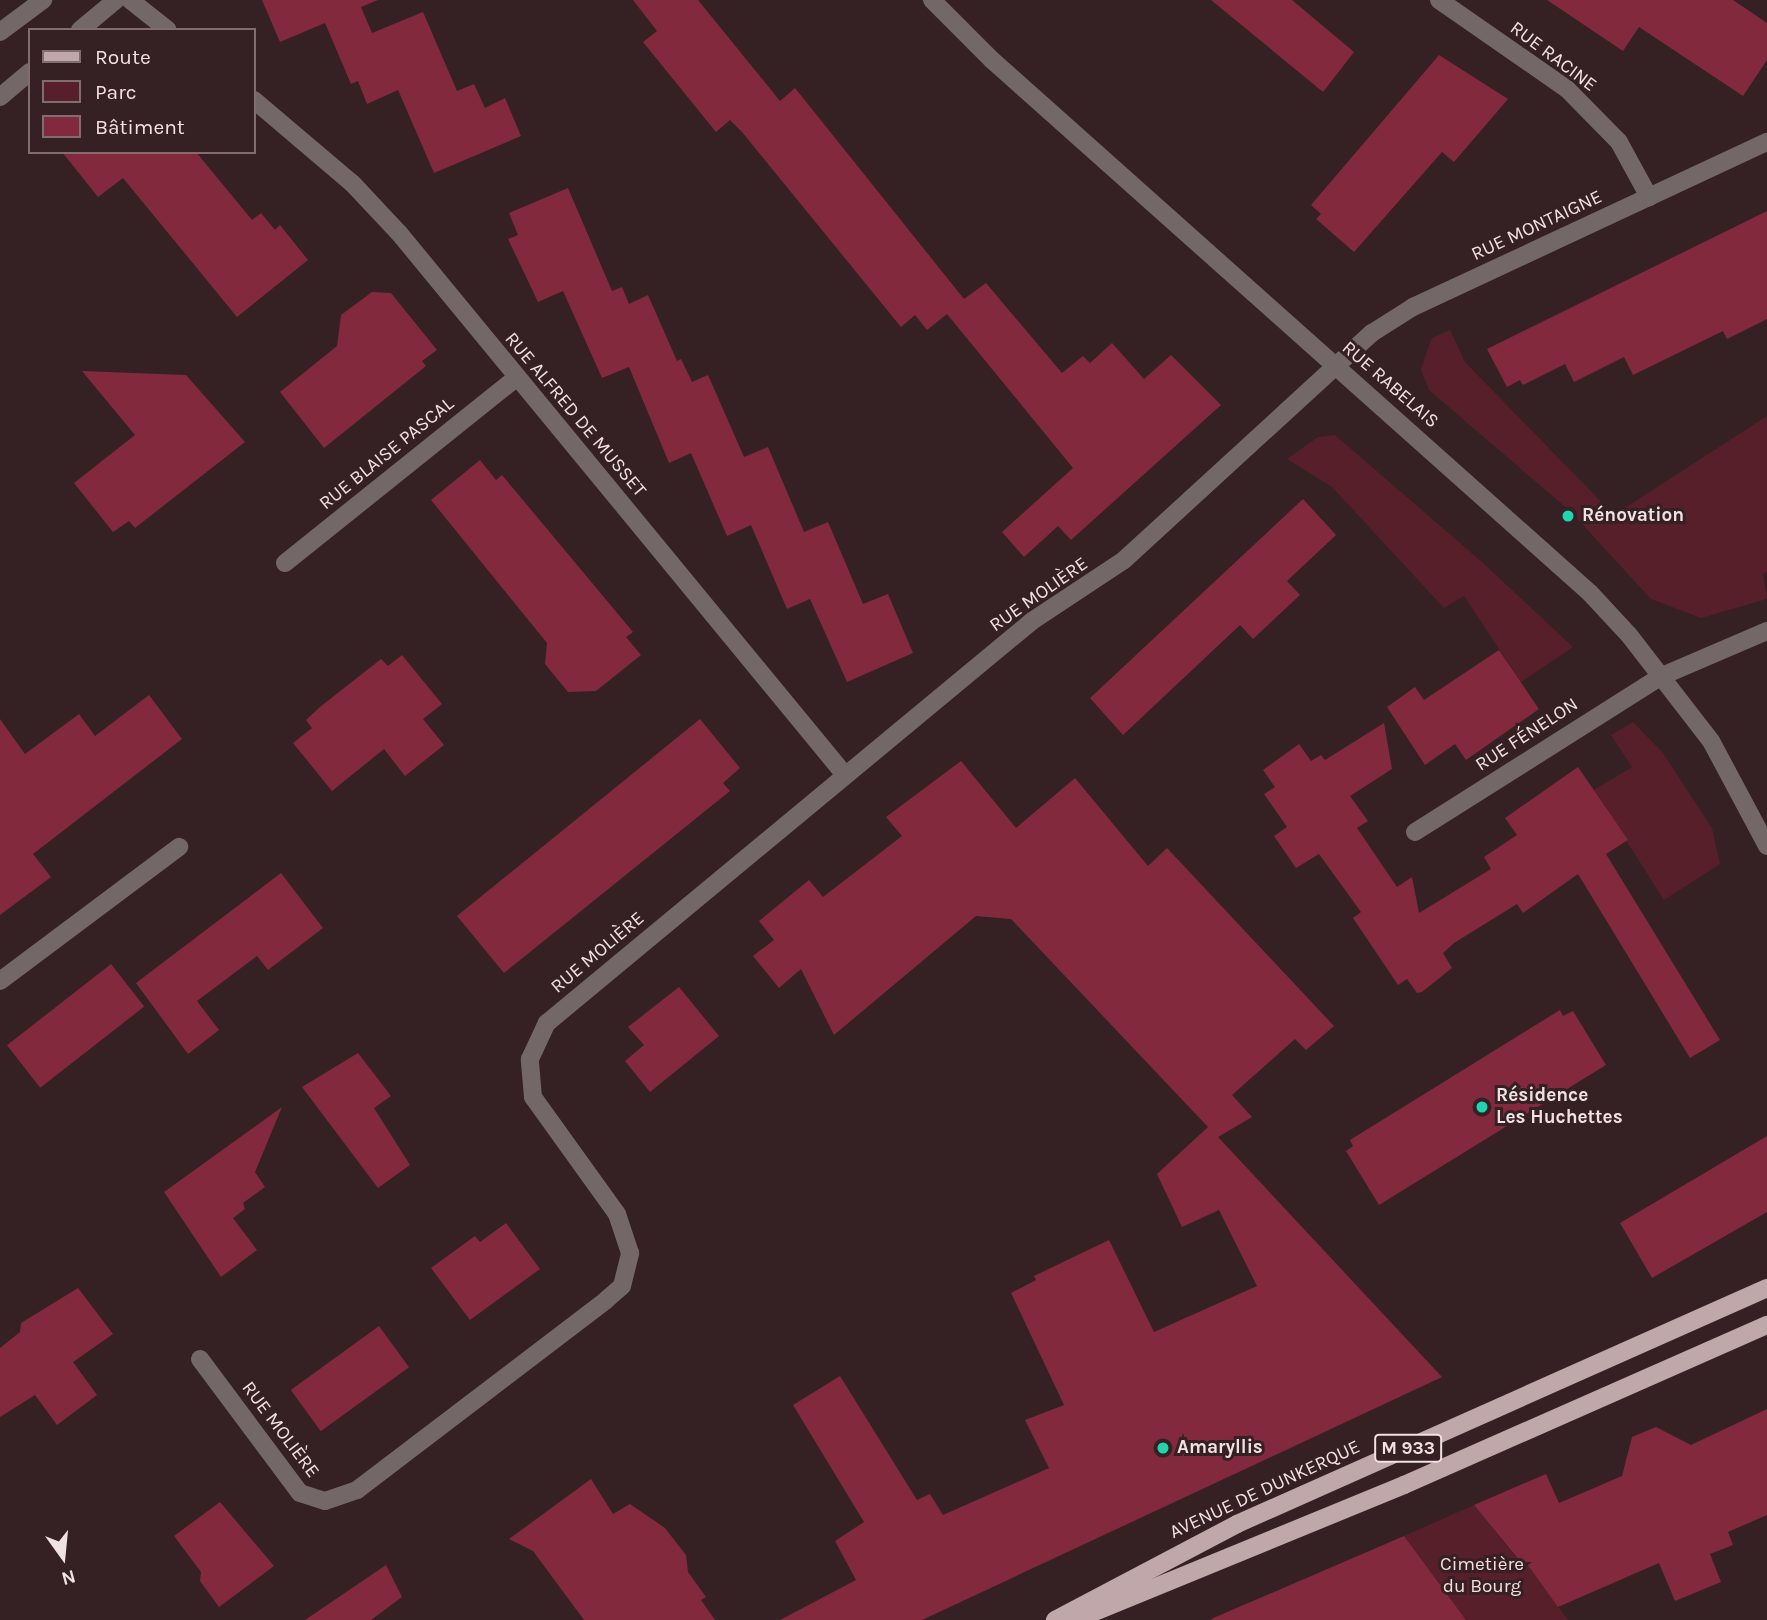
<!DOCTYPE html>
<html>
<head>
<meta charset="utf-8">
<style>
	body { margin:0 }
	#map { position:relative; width:1767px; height:1620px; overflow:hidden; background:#352023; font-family:Karla,sans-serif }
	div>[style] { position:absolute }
	.green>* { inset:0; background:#571f2a }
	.building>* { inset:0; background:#83293e; transform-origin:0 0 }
	.minor>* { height:18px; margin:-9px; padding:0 9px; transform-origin:9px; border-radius:9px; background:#736768 }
	.major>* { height:18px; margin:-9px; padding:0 9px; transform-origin:9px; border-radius:9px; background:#c0a8aa }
	.dots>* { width:19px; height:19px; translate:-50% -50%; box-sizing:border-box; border:4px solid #352023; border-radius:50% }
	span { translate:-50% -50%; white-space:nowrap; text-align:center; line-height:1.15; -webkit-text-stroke:6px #352023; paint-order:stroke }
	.shield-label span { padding:2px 5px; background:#352023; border:2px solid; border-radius:5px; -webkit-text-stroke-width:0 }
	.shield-label { font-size:18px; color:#f0e1e2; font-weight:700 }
	.street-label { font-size:19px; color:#f0e1e2 }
	.poi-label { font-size:19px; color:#f0e1e2; font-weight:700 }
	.left { translate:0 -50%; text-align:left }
	.park-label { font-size:19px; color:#f7dcdf }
	.legend { position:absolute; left:28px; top:28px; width:228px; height:126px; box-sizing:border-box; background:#352023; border:2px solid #806d6f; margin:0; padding:9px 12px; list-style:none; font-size:21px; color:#f0e1e2 }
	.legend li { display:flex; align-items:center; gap:14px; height:35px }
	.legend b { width:35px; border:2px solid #806d6f }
	.north { position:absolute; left:28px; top:1522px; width:70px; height:70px; -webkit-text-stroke:5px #352023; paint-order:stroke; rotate:165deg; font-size:19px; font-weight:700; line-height:28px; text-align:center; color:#f0e1e2 }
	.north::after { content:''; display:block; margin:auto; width:24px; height:32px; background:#f0e1e2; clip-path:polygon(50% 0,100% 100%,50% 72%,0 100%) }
</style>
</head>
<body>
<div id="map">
	<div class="green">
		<i style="clip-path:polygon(1450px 330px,1465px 362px,1614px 515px,1767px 416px,1767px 572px,1763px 574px,1767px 599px,1701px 618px,1651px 599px,1570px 511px,1429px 390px,1421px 370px,1426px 354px,1432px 338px)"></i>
		<i style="clip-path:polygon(1335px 435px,1482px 562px,1573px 647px,1521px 682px,1464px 596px,1444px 608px,1332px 487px,1287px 459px,1318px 437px)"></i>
		<i style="clip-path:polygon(1633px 722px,1663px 753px,1712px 828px,1720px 864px,1664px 900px,1594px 790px,1632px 767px,1611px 735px)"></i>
		<i style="clip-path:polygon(1474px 1505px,1523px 1566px,1527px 1564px,1568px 1620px,1466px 1620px,1404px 1536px)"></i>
	</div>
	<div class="building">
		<i style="clip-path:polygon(262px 0,378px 0,361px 7px,372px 33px,423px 12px,457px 91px,474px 84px,485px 108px,505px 98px,521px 136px,434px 173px,398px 90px,367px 104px,358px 81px,351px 84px,325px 23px,280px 42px)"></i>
		<i style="clip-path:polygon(633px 0,698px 0,780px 101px,795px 88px,964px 299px,986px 283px,1062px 373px,1083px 356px,1090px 363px,1112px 343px,1144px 379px,1171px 355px,1221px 405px,1071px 540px,1058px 526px,1024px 557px,1002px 532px,1073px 468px,947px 314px,927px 330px,915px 315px,901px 327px,742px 132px,730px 120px,716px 132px,643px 42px,657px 31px)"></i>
		<i style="clip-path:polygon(1211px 0,1292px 0,1354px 52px,1323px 92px)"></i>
		<i style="clip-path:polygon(1547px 0,1733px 0,1767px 23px,1767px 60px,1743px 96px,1639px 27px,1623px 51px)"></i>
		<i style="clip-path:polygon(1439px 55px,1508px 99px,1454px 162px,1442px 152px,1354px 252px,1316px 219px,1321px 214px,1311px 205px)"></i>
		<i style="clip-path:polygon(62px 152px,196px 152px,252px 220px,261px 213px,275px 230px,280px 225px,308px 260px,237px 317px,123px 178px,98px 197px)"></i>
		<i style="clip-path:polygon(568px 188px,612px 291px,622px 287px,629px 304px,648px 295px,677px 361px,681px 359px,692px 382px,708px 375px,744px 457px,768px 447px,804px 532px,828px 522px,863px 604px,888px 594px,913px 653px,847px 682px,810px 599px,787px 609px,751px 525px,727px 536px,691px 453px,669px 463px,629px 367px,602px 378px,563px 291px,538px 302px,508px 239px,518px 235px,509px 213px)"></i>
		<i style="clip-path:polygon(1767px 211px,1767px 319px,1727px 339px,1723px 331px,1633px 375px,1624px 357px,1574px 382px,1565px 364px,1523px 385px,1520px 380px,1507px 387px,1487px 349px)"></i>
		<i style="clip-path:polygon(372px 292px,391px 293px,437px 350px,422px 361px,426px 366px,324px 448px,280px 392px,337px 346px,341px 315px)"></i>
		<i style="clip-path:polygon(82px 371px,186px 375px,245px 442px,135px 528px,129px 521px,113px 532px,74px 483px,135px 435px)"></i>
		<i style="clip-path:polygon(480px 460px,496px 480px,502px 475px,633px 632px,626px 637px,641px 655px,596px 691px,568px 692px,545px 664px,547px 643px,431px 500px)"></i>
		<i style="clip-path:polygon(1303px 499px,1336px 535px,1287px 581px,1300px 595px,1253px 639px,1240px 625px,1123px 735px,1090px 698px)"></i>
		<i style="clip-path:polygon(1499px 650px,1539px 709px,1466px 760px,1455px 744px,1425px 765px,1387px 707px,1415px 687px,1424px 700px)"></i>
		<i style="clip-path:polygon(402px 655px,442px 704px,423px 719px,444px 745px,405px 776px,384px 749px,332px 791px,293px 743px,312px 728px,306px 720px,320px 707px,381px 659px,388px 666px)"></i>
		<i style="clip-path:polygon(149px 695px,182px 739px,33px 854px,51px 877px,0 915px,0 719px,25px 754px,79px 714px,95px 736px)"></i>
		<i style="clip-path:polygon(700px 719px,740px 768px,723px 783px,730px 791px,504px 973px,457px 916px)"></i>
		<i style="clip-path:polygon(1384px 723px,1392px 769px,1350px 796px,1368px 821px,1357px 828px,1397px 887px,1412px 877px,1419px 913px,1491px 869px,1484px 857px,1517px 835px,1505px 818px,1578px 767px,1628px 840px,1606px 854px,1720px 1040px,1690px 1058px,1578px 874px,1523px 913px,1517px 904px,1454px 943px,1443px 953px,1452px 968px,1422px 992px,1417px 993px,1407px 979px,1398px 985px,1353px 918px,1361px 912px,1319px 854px,1296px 868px,1274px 836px,1287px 827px,1264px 794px,1275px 787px,1263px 770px,1299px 744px,1311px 761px,1321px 755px,1325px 760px)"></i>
		<i style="clip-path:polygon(961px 761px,1016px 828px,1075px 778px,1148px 866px,1167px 848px,1334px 1026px,1306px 1050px,1295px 1039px,1232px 1095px,1252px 1117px,1218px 1137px,1442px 1377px,922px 1620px,780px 1620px,856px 1580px,835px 1541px,864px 1522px,793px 1405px,840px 1376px,917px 1500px,930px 1494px,943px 1515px,1049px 1468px,1025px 1420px,1064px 1405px,1011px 1293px,1036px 1280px,1034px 1276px,1109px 1240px,1154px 1332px,1257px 1286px,1219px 1210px,1182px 1227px,1157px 1174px,1208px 1127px,1011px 919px,976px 916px,834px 1035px,801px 969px,779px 988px,753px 956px,774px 940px,759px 921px,809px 880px,823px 897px,902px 836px,886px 817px)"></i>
		<i style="clip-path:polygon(281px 873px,323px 928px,268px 970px,257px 956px,197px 1001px,219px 1030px,188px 1054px,136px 983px)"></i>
		<i style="left:111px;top:964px;width:54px;height:132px;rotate:52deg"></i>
		<i style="clip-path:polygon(679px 987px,719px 1036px,650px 1092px,625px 1061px,644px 1045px,628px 1027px)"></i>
		<i style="clip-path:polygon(1560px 1010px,1563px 1016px,1573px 1011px,1606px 1065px,1379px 1205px,1346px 1151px,1353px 1146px,1350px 1140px)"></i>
		<i style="clip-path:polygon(358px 1053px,391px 1096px,374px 1108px,410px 1165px,378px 1188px,302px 1087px)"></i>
		<i style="clip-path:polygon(282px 1107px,255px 1172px,265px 1187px,243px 1203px,245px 1209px,233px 1218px,257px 1250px,221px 1277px,164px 1192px)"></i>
		<i style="clip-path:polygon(1767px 1136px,1767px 1212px,1652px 1278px,1620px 1223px)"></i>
		<i style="clip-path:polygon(506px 1223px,540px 1269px,470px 1320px,431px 1268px,475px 1236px,480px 1242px)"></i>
		<i style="clip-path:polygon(78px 1288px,113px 1334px,73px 1362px,97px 1395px,57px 1425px,35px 1395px,0 1417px,0 1348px,20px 1332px,21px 1323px)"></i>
		<i style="left:379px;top:1326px;width:51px;height:109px;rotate:54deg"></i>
		<i style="clip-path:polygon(1767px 1409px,1767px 1515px,1728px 1532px,1733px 1545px,1710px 1554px,1721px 1582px,1675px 1601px,1659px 1563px,1558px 1607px,1527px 1564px,1524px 1566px,1474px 1505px,1546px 1474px,1559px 1503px,1622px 1476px,1632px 1437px,1656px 1427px,1691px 1445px)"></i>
		<i style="clip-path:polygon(591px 1479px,613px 1514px,630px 1504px,665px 1528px,686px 1555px,688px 1572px,706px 1597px,701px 1600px,715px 1620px,584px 1620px,533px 1551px,509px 1539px)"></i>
		<i style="clip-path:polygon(220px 1502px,274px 1566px,219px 1607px,200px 1581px,201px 1572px,174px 1536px)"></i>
		<i style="clip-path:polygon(1404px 1536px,1466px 1620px,1212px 1620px,1211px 1619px)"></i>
		<i style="clip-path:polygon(386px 1565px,402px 1597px,371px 1620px,305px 1620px)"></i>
	</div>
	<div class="minor">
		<i style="left:130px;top:0;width:48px;rotate:38.3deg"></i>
		<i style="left:932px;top:0;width:85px;rotate:45deg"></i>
		<i style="left:992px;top:60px;width:801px;rotate:41.71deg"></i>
		<i style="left:1590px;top:593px;width:57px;rotate:47.1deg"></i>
		<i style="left:1629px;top:635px;width:134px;rotate:52.3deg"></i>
		<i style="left:1711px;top:741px;width:119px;rotate:61.9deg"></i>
		<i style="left:1439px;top:0;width:156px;rotate:34.8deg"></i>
		<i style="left:1567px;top:89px;width:74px;rotate:45.5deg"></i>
		<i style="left:1619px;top:142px;width:63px;rotate:61.4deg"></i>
		<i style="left:80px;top:30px;width:47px;rotate:-39.8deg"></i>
		<i style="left:0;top:32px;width:54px;rotate:-36.7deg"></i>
		<i style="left:0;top:97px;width:39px;rotate:-40deg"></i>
		<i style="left:254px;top:100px;width:128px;rotate:40.3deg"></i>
		<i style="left:352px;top:183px;width:69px;rotate:46.8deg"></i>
		<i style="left:399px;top:233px;width:702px;rotate:50.55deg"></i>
		<i style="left:285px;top:563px;width:296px;rotate:-38.7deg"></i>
		<i style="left:1415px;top:832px;width:292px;rotate:-32.3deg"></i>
		<i style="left:1662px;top:676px;width:114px;rotate:-23.2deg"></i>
		<i style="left:0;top:981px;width:224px;rotate:-36.8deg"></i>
		<i style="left:200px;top:1359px;width:167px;rotate:53.3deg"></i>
		<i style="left:300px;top:1493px;width:26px;rotate:18deg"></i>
		<i style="left:325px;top:1501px;width:34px;rotate:-19deg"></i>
		<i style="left:357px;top:1490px;width:313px;rotate:-37.3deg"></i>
		<i style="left:606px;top:1300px;width:21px;rotate:-41deg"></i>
		<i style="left:622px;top:1286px;width:34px;rotate:-76deg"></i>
		<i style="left:630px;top:1253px;width:41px;rotate:-108.4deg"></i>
		<i style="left:617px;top:1214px;width:144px;rotate:-125.7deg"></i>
		<i style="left:533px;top:1097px;width:38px;rotate:-95deg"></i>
		<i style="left:530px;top:1059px;width:40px;rotate:-65deg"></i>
		<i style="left:547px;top:1023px;width:630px;rotate:-39.65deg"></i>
		<i style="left:1032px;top:621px;width:110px;rotate:-33.5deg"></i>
		<i style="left:1124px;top:560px;width:336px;rotate:-42.5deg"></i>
		<i style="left:1372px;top:333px;width:49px;rotate:-32.4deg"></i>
		<i style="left:1413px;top:307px;width:391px;rotate:-25deg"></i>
	</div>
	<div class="major">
		<i style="left:1055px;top:1620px;width:206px;rotate:-27.8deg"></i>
		<i style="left:1237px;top:1524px;width:580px;rotate:-24deg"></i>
		<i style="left:1075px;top:1620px;width:356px;rotate:-22.3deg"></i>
		<i style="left:1404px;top:1485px;width:397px;rotate:-23.8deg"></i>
	</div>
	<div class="dots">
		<i style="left:1568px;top:516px;background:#21d5b0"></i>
		<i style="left:1482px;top:1107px;background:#21d5b0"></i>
		<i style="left:1163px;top:1448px;background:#21d5b0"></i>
	</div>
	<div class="shield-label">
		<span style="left:1408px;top:1448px">M 933</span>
	</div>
	<div class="street-label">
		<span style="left:1553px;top:57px;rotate:37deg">RUE RACINE</span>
		<span style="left:1537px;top:226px;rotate:-25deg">RUE MONTAIGNE</span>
		<span style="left:1390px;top:385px;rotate:41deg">RUE RABELAIS</span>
		<span style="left:575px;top:415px;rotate:50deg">RUE ALFRED DE MUSSET</span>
		<span style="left:387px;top:454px;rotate:-39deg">RUE BLAISE PASCAL</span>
		<span style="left:1039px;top:595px;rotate:-35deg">RUE MOLIÈRE</span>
		<span style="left:1527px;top:735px;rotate:-33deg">RUE FÉNELON</span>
		<span style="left:598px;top:953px;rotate:-40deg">RUE MOLIÈRE</span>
		<span style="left:280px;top:1430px;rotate:53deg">RUE MOLIÈRE</span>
		<span style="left:1265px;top:1490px;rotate:-25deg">AVENUE DE DUNKERQUE</span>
	</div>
	<div class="poi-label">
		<span class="left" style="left:1582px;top:516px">Rénovation</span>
		<span class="left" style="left:1496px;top:1107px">Résidence<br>Les Huchettes</span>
		<span class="left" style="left:1177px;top:1448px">Amaryllis</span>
	</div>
	<div class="park-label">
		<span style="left:1482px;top:1576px">Cimetière<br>du Bourg</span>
	</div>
	<ul class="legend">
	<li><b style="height:9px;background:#c0a8aa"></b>Route</li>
	<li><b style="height:19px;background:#571f2a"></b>Parc</li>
	<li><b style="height:19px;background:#83293e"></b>Bâtiment</li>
	</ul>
	<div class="north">N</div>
</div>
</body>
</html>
